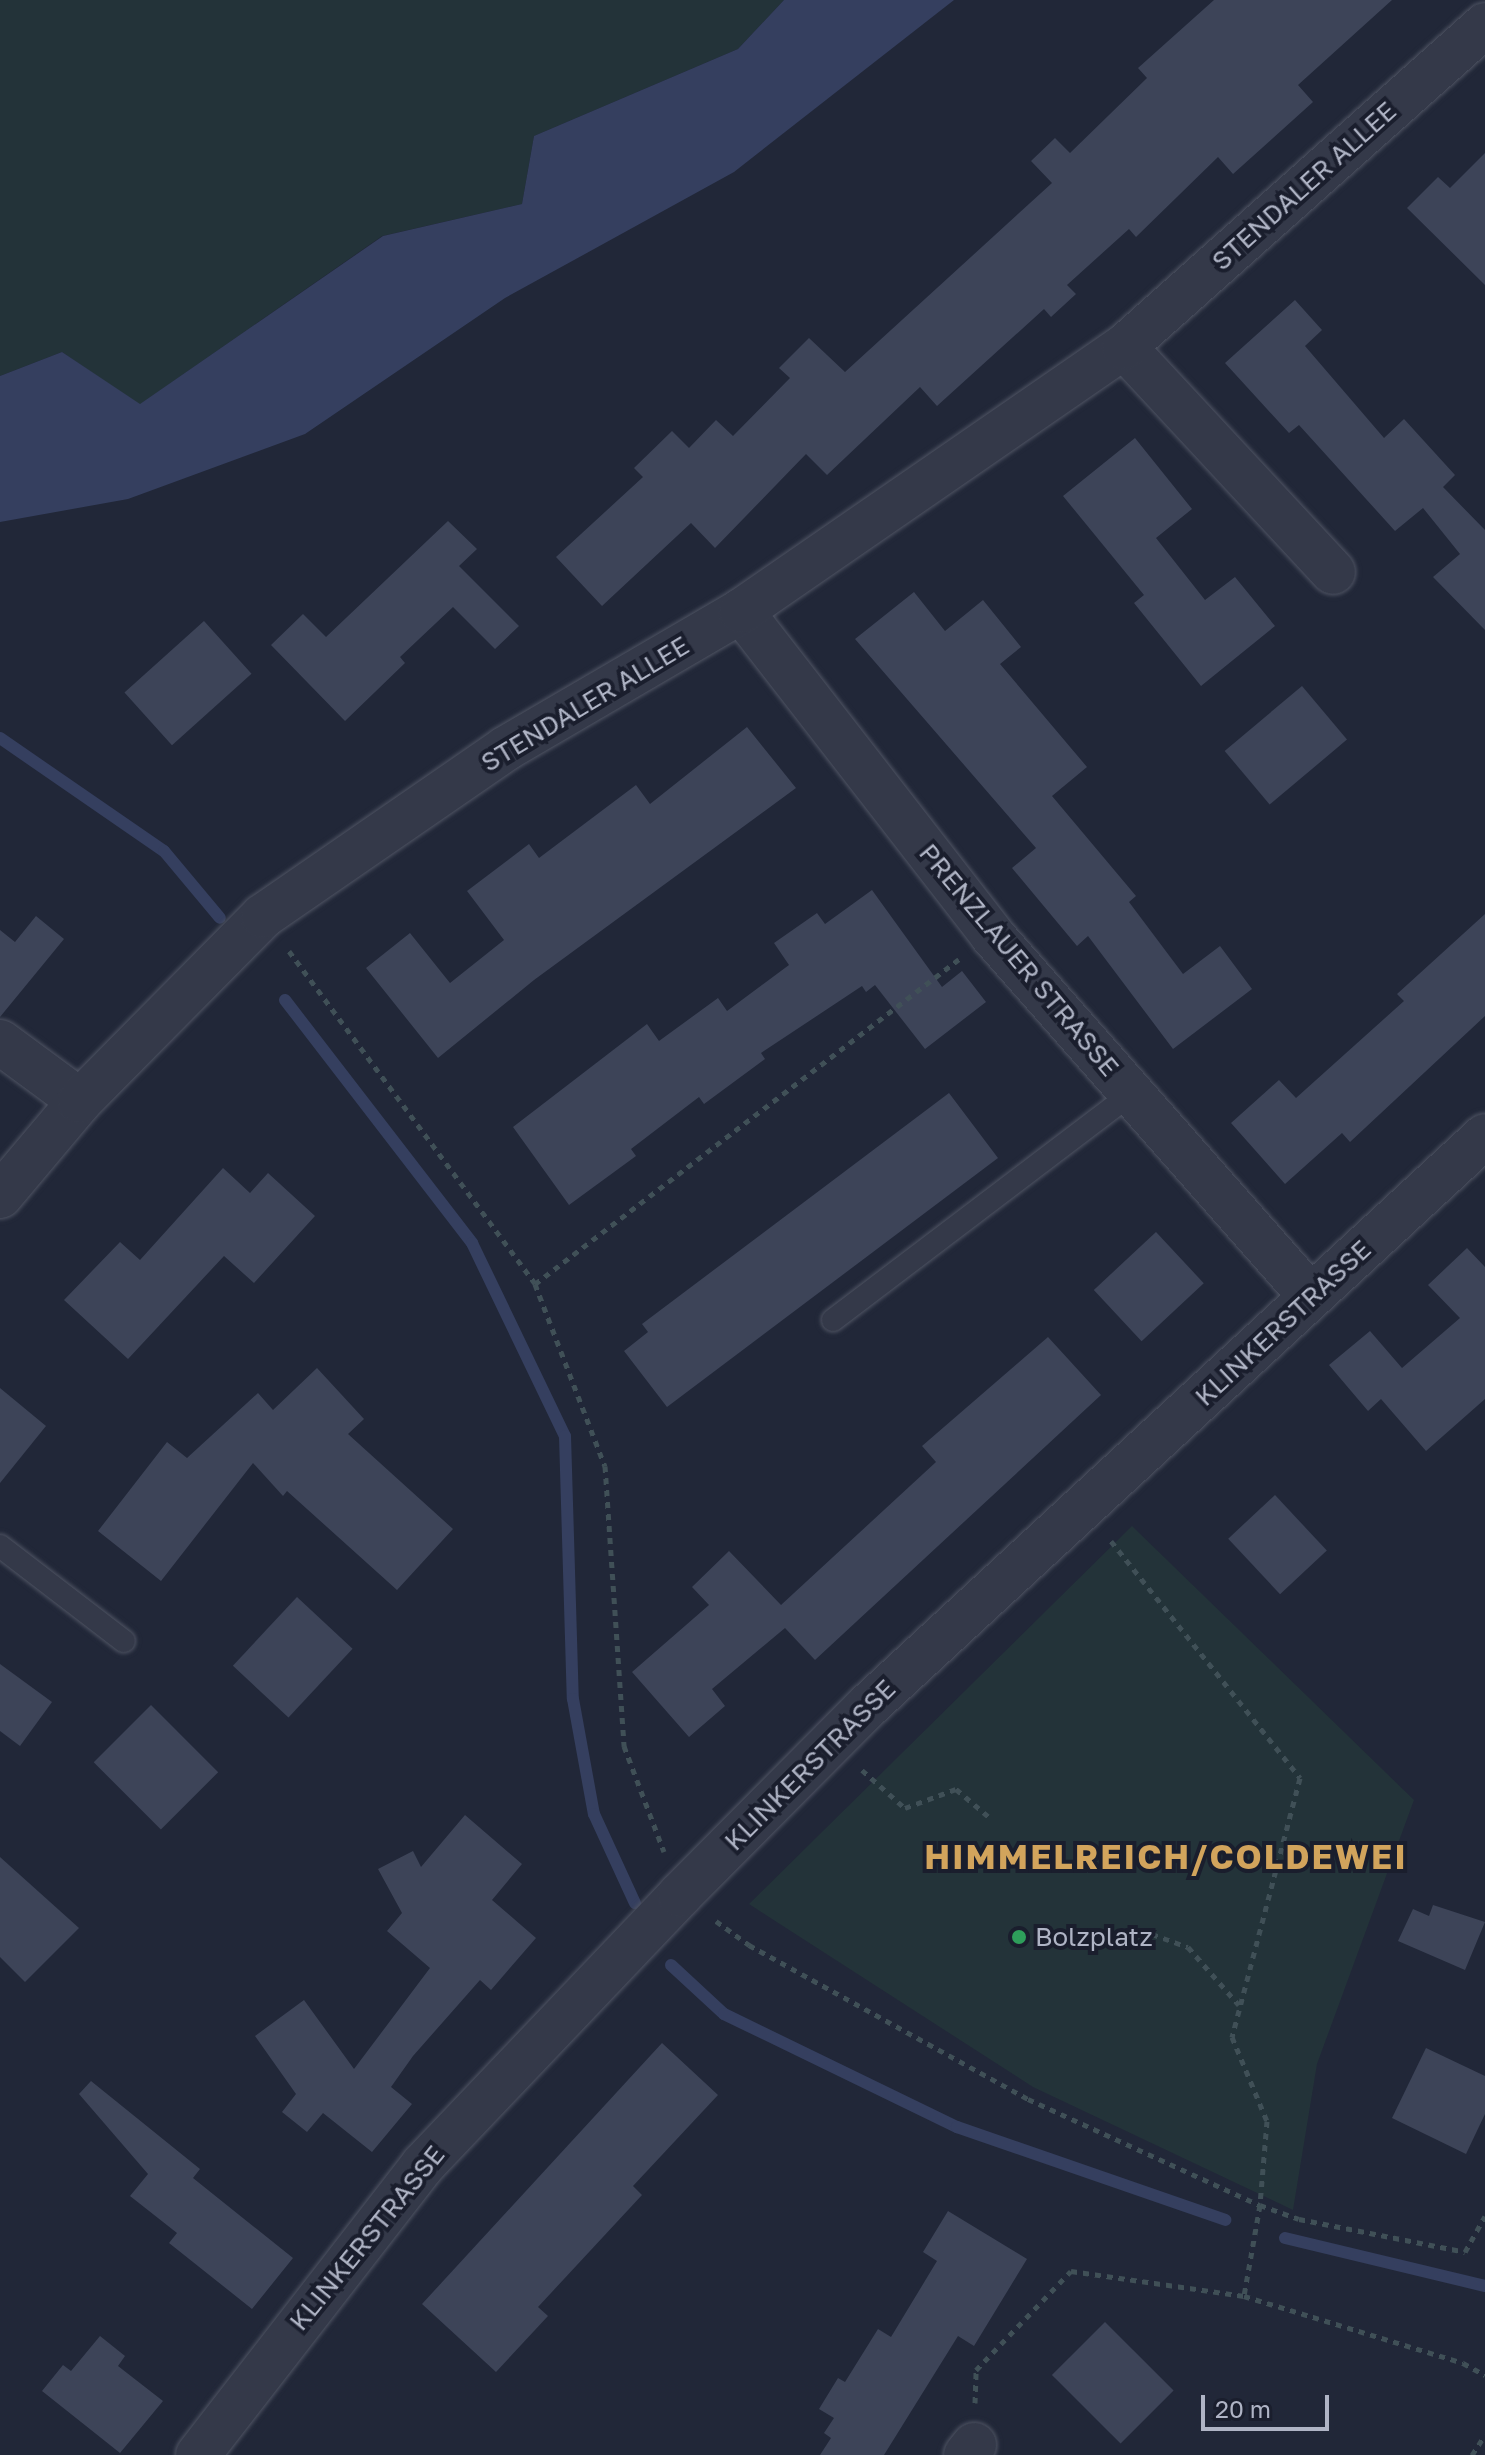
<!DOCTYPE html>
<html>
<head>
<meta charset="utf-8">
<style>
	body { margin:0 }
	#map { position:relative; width:1485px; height:2455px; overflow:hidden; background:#212738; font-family:"Golos Text",sans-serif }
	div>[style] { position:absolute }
	.green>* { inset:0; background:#233339 }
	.water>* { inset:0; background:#353f5f }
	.stream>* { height:12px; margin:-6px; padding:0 6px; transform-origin:6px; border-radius:6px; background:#353f5f }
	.building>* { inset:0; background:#3d4458; transform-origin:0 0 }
	.path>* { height:5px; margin-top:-2.5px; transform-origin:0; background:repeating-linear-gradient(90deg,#405057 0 6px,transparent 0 12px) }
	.roads { filter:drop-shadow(0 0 2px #4f5463) drop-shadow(0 0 2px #4f5463) }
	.lane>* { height:22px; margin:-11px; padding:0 11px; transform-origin:11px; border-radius:11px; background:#343949 }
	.street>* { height:44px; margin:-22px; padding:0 22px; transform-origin:22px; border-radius:22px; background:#343949 }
	.dots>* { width:22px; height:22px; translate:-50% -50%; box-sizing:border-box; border:4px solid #1a1e2d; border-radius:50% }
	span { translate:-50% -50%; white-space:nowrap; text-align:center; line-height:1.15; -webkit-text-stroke:8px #1a1e2d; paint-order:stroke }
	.street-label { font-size:26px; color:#afb4c5 }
	.poi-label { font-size:26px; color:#afb4c5 }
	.left { translate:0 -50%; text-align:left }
	.district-label { font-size:34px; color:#d2a45c; font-weight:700; letter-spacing:2px }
	.scale { position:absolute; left:1201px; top:2395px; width:128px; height:36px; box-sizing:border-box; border:4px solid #afb4c5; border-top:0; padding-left:10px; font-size:24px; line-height:28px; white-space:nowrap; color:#afb4c5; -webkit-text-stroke:6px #1a1e2d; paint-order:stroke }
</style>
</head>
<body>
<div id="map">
	<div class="green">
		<i style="clip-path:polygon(0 0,784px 0,738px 49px,534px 136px,522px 204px,382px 236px,139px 405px,62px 352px,0 376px)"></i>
		<i style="clip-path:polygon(1132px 1526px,1414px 1800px,1317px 2064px,1293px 2210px,1033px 2087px,749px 1904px)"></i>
	</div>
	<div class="water">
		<i style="clip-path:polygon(784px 0,954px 0,734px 172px,505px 298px,305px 434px,128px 499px,0 522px,0 376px,62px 352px,140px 404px,383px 236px,522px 204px,534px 136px,738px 49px)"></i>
	</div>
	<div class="stream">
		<i style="left:0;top:738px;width:199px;rotate:34.6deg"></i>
		<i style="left:164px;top:851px;width:87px;rotate:50.1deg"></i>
		<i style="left:285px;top:1000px;width:307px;rotate:52.4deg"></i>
		<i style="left:472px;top:1243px;width:214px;rotate:64.3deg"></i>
		<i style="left:565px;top:1436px;width:263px;rotate:88.3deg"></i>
		<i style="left:573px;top:1699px;width:117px;rotate:79.7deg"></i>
		<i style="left:594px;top:1814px;width:98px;rotate:65.3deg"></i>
		<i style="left:671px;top:1965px;width:72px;rotate:42.8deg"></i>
		<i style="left:724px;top:2014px;width:259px;rotate:25.9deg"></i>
		<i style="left:957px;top:2127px;width:284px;rotate:19.1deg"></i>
		<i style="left:1285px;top:2238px;width:206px;rotate:13.5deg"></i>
	</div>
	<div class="building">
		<i style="clip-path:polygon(1214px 0,1392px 0,1298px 85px,1313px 102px,1233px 174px,1218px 157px,1136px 237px,1129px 229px,1067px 285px,1076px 294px,1051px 317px,1044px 309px,937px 406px,920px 387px,827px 475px,806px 454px,715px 548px,691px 523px,602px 606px,556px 557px,643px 477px,634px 468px,672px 431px,689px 448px,716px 420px,733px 436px,790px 378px,779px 368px,809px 338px,845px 372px,1052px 183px,1031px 161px,1055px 138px,1070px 153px,1147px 78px,1138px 68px)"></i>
		<i style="clip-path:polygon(1485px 153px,1485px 285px,1407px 208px,1438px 177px,1450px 188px)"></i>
		<i style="clip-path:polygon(1295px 300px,1322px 330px,1305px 346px,1384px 438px,1404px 419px,1455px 475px,1443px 487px,1485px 530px,1485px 630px,1433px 577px,1460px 554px,1423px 508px,1395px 531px,1299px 425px,1289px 433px,1225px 363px)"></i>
		<i style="clip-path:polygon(1135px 438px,1192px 509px,1156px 538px,1205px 600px,1235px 577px,1275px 626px,1201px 686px,1134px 603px,1144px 595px,1063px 496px)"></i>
		<i style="clip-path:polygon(448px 521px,477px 549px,459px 566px,519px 626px,495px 649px,453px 607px,400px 657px,405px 663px,345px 721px,271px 645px,303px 614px,326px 637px)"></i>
		<i style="clip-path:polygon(914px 592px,945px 631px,983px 600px,1021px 647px,1000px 664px,1087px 767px,1052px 796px,1136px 896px,1129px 902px,1183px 974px,1220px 946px,1252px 989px,1173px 1049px,1088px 936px,1077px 946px,1012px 868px,1036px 848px,855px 639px)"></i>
		<i style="left:204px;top:621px;width:71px;height:107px;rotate:48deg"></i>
		<i style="left:1302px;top:686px;width:70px;height:101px;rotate:50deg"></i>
		<i style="clip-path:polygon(747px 727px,796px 788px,534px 980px,438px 1058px,366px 968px,410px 933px,450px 983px,504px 940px,467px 891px,529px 844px,539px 858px,636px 785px,650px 804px)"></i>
		<i style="clip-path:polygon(872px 890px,942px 987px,962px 971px,986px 1002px,925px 1049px,875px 985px,866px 992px,862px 986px,761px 1053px,765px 1059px,704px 1104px,699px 1097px,631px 1149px,636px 1156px,569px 1205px,513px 1127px,647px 1024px,659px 1041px,718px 998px,727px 1011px,789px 965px,774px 943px,817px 913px,825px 924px)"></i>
		<i style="clip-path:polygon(1485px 914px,1485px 1016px,1350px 1142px,1342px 1133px,1285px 1184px,1231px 1123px,1279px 1080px,1296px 1098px,1404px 1001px,1397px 994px)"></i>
		<i style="clip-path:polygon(36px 916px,64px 939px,0 1017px,0 930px,15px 942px)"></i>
		<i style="clip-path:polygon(949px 1093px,998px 1158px,667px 1407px,624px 1351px,648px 1332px,642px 1324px)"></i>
		<i style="clip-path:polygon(223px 1168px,250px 1193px,268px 1173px,315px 1216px,254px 1283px,224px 1256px,128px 1359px,64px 1300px,120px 1242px,140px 1260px)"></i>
		<i style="left:1156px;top:1232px;width:70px;height:85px;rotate:47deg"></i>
		<i style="clip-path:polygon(1467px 1248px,1485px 1267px,1485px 1399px,1426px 1451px,1381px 1399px,1368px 1411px,1329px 1365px,1370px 1331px,1402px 1368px,1460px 1318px,1428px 1285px)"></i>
		<i style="clip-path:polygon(1048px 1337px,1101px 1395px,815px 1660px,785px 1628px,712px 1689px,725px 1706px,689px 1737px,632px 1672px,709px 1605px,692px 1587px,729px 1551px,781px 1605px,936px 1462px,922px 1446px)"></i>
		<i style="clip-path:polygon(317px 1368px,364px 1419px,348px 1434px,453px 1529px,397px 1590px,287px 1491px,283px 1496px,253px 1463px,161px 1581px,98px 1531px,167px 1442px,187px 1458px,258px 1393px,273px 1410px)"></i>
		<i style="clip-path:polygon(0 1388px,46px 1426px,0 1483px)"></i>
		<i style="left:1275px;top:1495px;width:76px;height:64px;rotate:47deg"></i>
		<i style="left:297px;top:1597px;width:76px;height:94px;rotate:43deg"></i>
		<i style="clip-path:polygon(0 1664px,52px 1702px,20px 1746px,0 1731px)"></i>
		<i style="left:151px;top:1705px;width:95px;height:81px;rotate:45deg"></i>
		<i style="clip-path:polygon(465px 1815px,522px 1864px,492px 1900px,536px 1938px,491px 1990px,480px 1980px,413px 2056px,391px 2087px,412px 2104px,372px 2152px,323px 2113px,307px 2132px,282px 2112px,296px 2094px,255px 2036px,304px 2000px,354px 2069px,430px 1968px,387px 1931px,402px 1913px,378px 1869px,413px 1851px,421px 1867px)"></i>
		<i style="clip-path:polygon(0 1857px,79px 1928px,25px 1982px,0 1957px)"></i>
		<i style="clip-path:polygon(1433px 1905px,1485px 1922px,1465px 1970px,1398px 1941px,1413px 1909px,1429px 1916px)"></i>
		<i style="clip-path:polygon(662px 2043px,718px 2095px,633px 2186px,642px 2195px,538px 2307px,548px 2316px,496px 2372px,422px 2304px)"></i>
		<i style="clip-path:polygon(1426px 2048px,1485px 2076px,1485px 2114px,1466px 2154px,1392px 2118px)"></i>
		<i style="clip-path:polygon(91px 2081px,200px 2169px,193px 2178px,293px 2258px,252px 2309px,169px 2243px,177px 2233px,130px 2196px,148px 2174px,79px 2094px)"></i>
		<i style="clip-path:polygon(948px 2211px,1027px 2259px,974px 2346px,958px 2336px,884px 2455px,820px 2455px,831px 2438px,824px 2433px,834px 2418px,819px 2409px,838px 2378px,845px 2382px,878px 2329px,891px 2337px,937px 2261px,923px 2252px)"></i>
		<i style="left:1105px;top:2322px;width:97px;height:75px;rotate:45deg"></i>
		<i style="clip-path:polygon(100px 2336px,125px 2356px,118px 2366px,163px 2401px,120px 2453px,42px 2391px,63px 2365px,71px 2371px)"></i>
	</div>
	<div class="path">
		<i style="left:289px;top:951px;width:414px;rotate:53.5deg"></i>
		<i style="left:535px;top:1284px;width:195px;rotate:69deg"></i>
		<i style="left:605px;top:1466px;width:281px;rotate:86.1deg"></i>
		<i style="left:624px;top:1746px;width:113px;rotate:69.3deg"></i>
		<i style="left:535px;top:1284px;width:534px;rotate:-37.47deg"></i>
		<i style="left:1111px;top:1541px;width:303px;rotate:51.4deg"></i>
		<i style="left:1300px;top:1778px;width:268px;rotate:104.7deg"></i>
		<i style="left:1232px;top:2037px;width:91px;rotate:67.4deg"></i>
		<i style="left:1267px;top:2121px;width:84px;rotate:94.8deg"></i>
		<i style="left:1260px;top:2205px;width:92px;rotate:100deg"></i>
		<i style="left:862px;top:1770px;width:57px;rotate:41.5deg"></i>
		<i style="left:905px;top:1808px;width:54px;rotate:-20.4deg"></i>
		<i style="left:956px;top:1789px;width:43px;rotate:40.3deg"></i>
		<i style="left:716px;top:1921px;width:41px;rotate:36deg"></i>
		<i style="left:749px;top:1945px;width:319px;rotate:28.9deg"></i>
		<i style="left:1028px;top:2099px;width:255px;rotate:24.6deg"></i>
		<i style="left:1260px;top:2205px;width:41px;rotate:19.7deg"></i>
		<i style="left:1299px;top:2219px;width:169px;rotate:11.2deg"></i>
		<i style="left:1465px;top:2252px;width:41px;rotate:-60.9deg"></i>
		<i style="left:1139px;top:1945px;width:17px;rotate:-40deg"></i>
		<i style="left:1152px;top:1934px;width:38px;rotate:20deg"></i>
		<i style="left:1188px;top:1947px;width:77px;rotate:48.7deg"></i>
		<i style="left:975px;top:2403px;width:33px;rotate:-88deg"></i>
		<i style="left:976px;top:2370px;width:137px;rotate:-46.2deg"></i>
		<i style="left:1071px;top:2271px;width:175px;rotate:8.2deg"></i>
		<i style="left:1244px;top:2296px;width:229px;rotate:17deg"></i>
		<i style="left:1463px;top:2363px;width:25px;rotate:29deg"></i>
		<i style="left:1472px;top:2455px;width:24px;rotate:-57deg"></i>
	</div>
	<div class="roads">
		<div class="lane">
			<i style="left:833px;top:1320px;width:374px;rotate:-37.2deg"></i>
			<i style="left:0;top:1546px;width:156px;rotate:37.5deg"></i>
		</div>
		<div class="street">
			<i style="left:1124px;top:347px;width:307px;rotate:47.1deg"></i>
			<i style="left:741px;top:611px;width:410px;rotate:52.2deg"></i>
			<i style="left:992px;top:935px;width:482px;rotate:48.6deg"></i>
			<i style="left:0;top:1042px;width:99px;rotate:36.4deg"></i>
			<i style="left:0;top:1196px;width:124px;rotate:-49.9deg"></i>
			<i style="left:80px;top:1101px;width:260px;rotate:-45.3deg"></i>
			<i style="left:263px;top:916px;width:294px;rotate:-34.6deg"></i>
			<i style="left:505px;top:749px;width:273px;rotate:-30.3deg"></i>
			<i style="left:741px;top:611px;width:465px;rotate:-34.6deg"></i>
			<i style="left:1124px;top:347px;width:484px;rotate:-41.7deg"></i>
			<i style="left:198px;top:2455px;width:367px;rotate:-52.2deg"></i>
			<i style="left:423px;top:2165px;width:373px;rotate:-46.4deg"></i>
			<i style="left:680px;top:1895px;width:269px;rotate:-45.2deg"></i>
			<i style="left:870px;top:1704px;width:837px;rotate:-42.72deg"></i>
			<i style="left:966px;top:2455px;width:13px;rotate:-51deg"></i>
		</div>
	</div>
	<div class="dots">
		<i style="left:1019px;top:1937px;background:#2e9e5b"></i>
	</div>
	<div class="street-label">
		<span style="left:1304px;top:186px;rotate:-42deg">STENDALER ALLEE</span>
		<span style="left:585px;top:704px;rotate:-31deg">STENDALER ALLEE</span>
		<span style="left:1019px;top:960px;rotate:50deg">PRENZLAUER STRASSE</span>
		<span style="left:1283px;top:1323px;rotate:-43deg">KLINKERSTRASSE</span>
		<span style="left:810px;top:1765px;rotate:-45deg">KLINKERSTRASSE</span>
		<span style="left:367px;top:2238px;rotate:-51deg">KLINKERSTRASSE</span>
	</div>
	<div class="poi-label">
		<span class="left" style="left:1035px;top:1937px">Bolzplatz</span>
	</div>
	<div class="district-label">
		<span style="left:1166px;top:1857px">HIMMELREICH/COLDEWEI</span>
	</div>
	<div class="scale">20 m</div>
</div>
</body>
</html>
